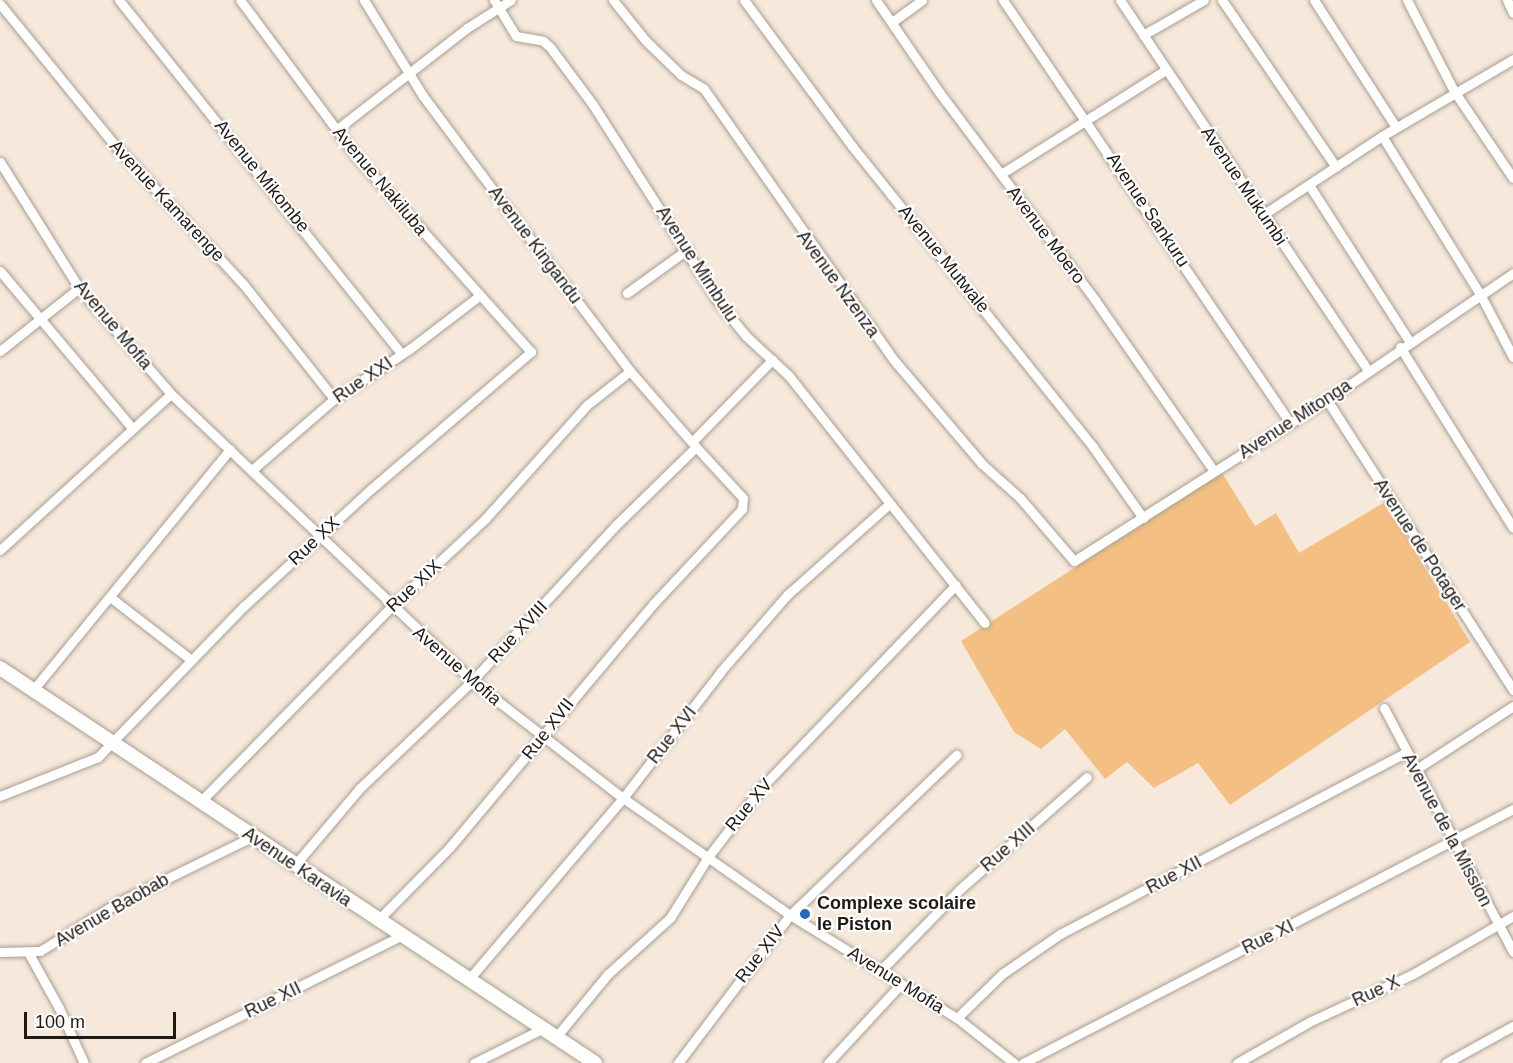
<!DOCTYPE html>
<html>
<head>
<meta charset="utf-8">
<style>
	body { margin:0 }
	#map { position:relative; width:1513px; height:1063px; overflow:hidden; background:#f6e9db; font-family:Arial,sans-serif }
	div>[style] { position:absolute }
	.green>* { inset:0; background:#f3bf82 }
	.roads { filter:drop-shadow(0 0 2px #aa9e90) drop-shadow(0 0 2px #aa9e90) }
	.street>* { height:9px; margin:-4.5px; padding:0 4.5px; transform-origin:4.5px; border-radius:4.5px; background:#fff }
	.secondary>* { height:14px; margin:-7px; padding:0 7px; transform-origin:7px; border-radius:7px; background:#fff }
	.dots>* { width:16px; height:16px; translate:-50% -50%; box-sizing:border-box; border:3px solid #fff; border-radius:50% }
	span { translate:-50% -50%; white-space:nowrap; text-align:center; line-height:1.15; -webkit-text-stroke:4.5px #fff; paint-order:stroke }
	.street-label { font-size:18px; color:#1e1914 }
	.poi-label { font-size:18px; color:#1e1914; font-weight:700 }
	.left { translate:0 -50%; text-align:left }
	.scale { position:absolute; left:24px; top:1012px; width:152px; height:27px; box-sizing:border-box; border:3px solid #1e1914; border-top:0; padding-left:8px; font-size:18px; line-height:21px; white-space:nowrap; color:#1e1914; -webkit-text-stroke:4px #fff; paint-order:stroke }
</style>
</head>
<body>
<div id="map">
	<div class="green">
		<i style="clip-path:polygon(1222px 473px,1255px 526px,1276px 513px,1299px 553px,1385px 502px,1470px 642px,1230px 805px,1198px 763px,1154px 788px,1127px 762px,1105px 779px,1065px 729px,1041px 749px,1014px 732px,961px 641px)"></i>
	</div>
	<div class="roads">
		<div class="street">
			<i style="left:119px;top:0;width:453px;rotate:51.4deg"></i>
			<i style="left:494px;top:0;width:42px;rotate:58.6deg"></i>
			<i style="left:516px;top:36px;width:27px;rotate:10deg"></i>
			<i style="left:543px;top:41px;width:9px;rotate:41deg"></i>
			<i style="left:550px;top:47px;width:72px;rotate:53.4deg"></i>
			<i style="left:593px;top:105px;width:236px;rotate:57.5deg"></i>
			<i style="left:720px;top:304px;width:41px;rotate:50.9deg"></i>
			<i style="left:746px;top:336px;width:59px;rotate:42.9deg"></i>
			<i style="left:789px;top:376px;width:315px;rotate:51.6deg"></i>
			<i style="left:613px;top:0;width:51px;rotate:51.3deg"></i>
			<i style="left:645px;top:40px;width:50px;rotate:44.2deg"></i>
			<i style="left:681px;top:75px;width:27px;rotate:31deg"></i>
			<i style="left:704px;top:89px;width:330px;rotate:55deg"></i>
			<i style="left:893px;top:359px;width:138px;rotate:49.7deg"></i>
			<i style="left:982px;top:464px;width:51px;rotate:41.8deg"></i>
			<i style="left:1020px;top:498px;width:83px;rotate:49.4deg"></i>
			<i style="left:1074px;top:561px;width:300px;rotate:-32.5deg"></i>
			<i style="left:1327px;top:400px;width:225px;rotate:-34.3deg"></i>
			<i style="left:744px;top:0;width:182px;rotate:53.5deg"></i>
			<i style="left:852px;top:146px;width:386px;rotate:51.3deg"></i>
			<i style="left:1093px;top:447px;width:87px;rotate:54.8deg"></i>
			<i style="left:876px;top:0;width:112px;rotate:55.6deg"></i>
			<i style="left:939px;top:92px;width:260px;rotate:53.1deg"></i>
			<i style="left:1095px;top:300px;width:208px;rotate:55.2deg"></i>
			<i style="left:1003px;top:0;width:511px;rotate:55.84deg"></i>
			<i style="left:1120px;top:0;width:446px;rotate:56.2deg"></i>
			<i style="left:1222px;top:0;width:202px;rotate:55.7deg"></i>
			<i style="left:1314px;top:0;width:151px;rotate:57.2deg"></i>
			<i style="left:1407px;top:0;width:102px;rotate:62.7deg"></i>
			<i style="left:1454px;top:91px;width:105px;rotate:55.9deg"></i>
			<i style="left:1507px;top:0;width:14px;rotate:65deg"></i>
			<i style="left:0;top:4px;width:178px;rotate:50.9deg"></i>
			<i style="left:112px;top:142px;width:195px;rotate:47.3deg"></i>
			<i style="left:244px;top:285px;width:145px;rotate:51.7deg"></i>
			<i style="left:892px;top:22px;width:37px;rotate:-36deg"></i>
			<i style="left:1143px;top:35px;width:70px;rotate:-29.8deg"></i>
			<i style="left:336px;top:130px;width:166px;rotate:-37.9deg"></i>
			<i style="left:467px;top:28px;width:52px;rotate:-32.5deg"></i>
			<i style="left:1382px;top:136px;width:186px;rotate:58.2deg"></i>
			<i style="left:1480px;top:294px;width:71px;rotate:62.4deg"></i>
			<i style="left:0;top:162px;width:149px;rotate:57.9deg"></i>
			<i style="left:79px;top:288px;width:140px;rotate:49deg"></i>
			<i style="left:171px;top:394px;width:416px;rotate:43.6deg"></i>
			<i style="left:472px;top:681px;width:191px;rotate:37.8deg"></i>
			<i style="left:623px;top:798px;width:204px;rotate:35deg"></i>
			<i style="left:790px;top:915px;width:196px;rotate:31.7deg"></i>
			<i style="left:957px;top:1018px;width:73px;rotate:38.3deg"></i>
			<i style="left:1001px;top:174px;width:193px;rotate:-32.3deg"></i>
			<i style="left:1309px;top:185px;width:185px;rotate:57.3deg"></i>
			<i style="left:1264px;top:214px;width:141px;rotate:-33.5deg"></i>
			<i style="left:1382px;top:136px;width:152px;rotate:-30.4deg"></i>
			<i style="left:0;top:271px;width:205px;rotate:49.9deg"></i>
			<i style="left:627px;top:293px;width:75px;rotate:-35.8deg"></i>
			<i style="left:1400px;top:347px;width:213px;rotate:58deg"></i>
			<i style="left:0;top:351px;width:101px;rotate:-38.6deg"></i>
			<i style="left:1327px;top:400px;width:345px;rotate:57.3deg"></i>
			<i style="left:692px;top:442px;width:115px;rotate:-45.7deg"></i>
			<i style="left:252px;top:470px;width:108px;rotate:-40.9deg"></i>
			<i style="left:334px;top:399px;width:92px;rotate:-33.5deg"></i>
			<i style="left:411px;top:348px;width:86px;rotate:-37.4deg"></i>
			<i style="left:0;top:550px;width:231px;rotate:-42.4deg"></i>
			<i style="left:110px;top:597px;width:101px;rotate:37.8deg"></i>
			<i style="left:33px;top:690px;width:311px;rotate:-50.7deg"></i>
			<i style="left:1384px;top:708px;width:276px;rotate:62.1deg"></i>
			<i style="left:1415px;top:770px;width:117px;rotate:-33.1deg"></i>
			<i style="left:0;top:796px;width:105px;rotate:-21.7deg"></i>
			<i style="left:98px;top:757px;width:209px;rotate:-46deg"></i>
			<i style="left:243px;top:607px;width:174px;rotate:-42.7deg"></i>
			<i style="left:371px;top:489px;width:211px;rotate:-40.6deg"></i>
			<i style="left:531px;top:352px;width:263px;rotate:-131.8deg"></i>
			<i style="left:356px;top:156px;width:194px;rotate:-126.6deg"></i>
			<i style="left:200px;top:802px;width:273px;rotate:-45.6deg"></i>
			<i style="left:391px;top:607px;width:129px;rotate:-43.1deg"></i>
			<i style="left:485px;top:519px;width:153px;rotate:-48.2deg"></i>
			<i style="left:587px;top:405px;width:55px;rotate:-38.3deg"></i>
			<i style="left:294px;top:866px;width:101px;rotate:-49.8deg"></i>
			<i style="left:359px;top:789px;width:156px;rotate:-43.7deg"></i>
			<i style="left:472px;top:681px;width:211px;rotate:-47.3deg"></i>
			<i style="left:615px;top:526px;width:113px;rotate:-44.3deg"></i>
			<i style="left:696px;top:447px;width:101px;rotate:-131deg"></i>
			<i style="left:630px;top:371px;width:247px;rotate:-127.1deg"></i>
			<i style="left:481px;top:174px;width:97px;rotate:-126.6deg"></i>
			<i style="left:423px;top:96px;width:113px;rotate:-121.6deg"></i>
			<i style="left:377px;top:921px;width:103px;rotate:-45.4deg"></i>
			<i style="left:449px;top:848px;width:319px;rotate:-50.1deg"></i>
			<i style="left:654px;top:603px;width:129px;rotate:-46.9deg"></i>
			<i style="left:742px;top:509px;width:11px;rotate:-85deg"></i>
			<i style="left:743px;top:498px;width:69px;rotate:-132.7deg"></i>
			<i style="left:0;top:952px;width:40px;rotate:-1.4deg"></i>
			<i style="left:40px;top:951px;width:91px;rotate:-31.9deg"></i>
			<i style="left:117px;top:903px;width:150px;rotate:-26.1deg"></i>
			<i style="left:28px;top:952px;width:64px;rotate:61deg"></i>
			<i style="left:59px;top:1008px;width:60px;rotate:65.6deg"></i>
			<i style="left:881px;top:970px;width:113px;rotate:-45.7deg"></i>
			<i style="left:960px;top:889px;width:169px;rotate:-41.4deg"></i>
			<i style="left:469px;top:979px;width:238px;rotate:-49.6deg"></i>
			<i style="left:623px;top:798px;width:160px;rotate:-52.3deg"></i>
			<i style="left:721px;top:671px;width:101px;rotate:-49deg"></i>
			<i style="left:787px;top:595px;width:137px;rotate:-41.7deg"></i>
			<i style="left:957px;top:1018px;width:63px;rotate:-44.4deg"></i>
			<i style="left:1002px;top:974px;width:70px;rotate:-34.6deg"></i>
			<i style="left:1060px;top:934px;width:391px;rotate:-27.7deg"></i>
			<i style="left:556px;top:1037px;width:82px;rotate:-50.5deg"></i>
			<i style="left:608px;top:974px;width:84px;rotate:-42.1deg"></i>
			<i style="left:670px;top:918px;width:72px;rotate:-58.1deg"></i>
			<i style="left:708px;top:857px;width:88px;rotate:-52.4deg"></i>
			<i style="left:762px;top:787px;width:280px;rotate:-46.2deg"></i>
			<i style="left:145px;top:1063px;width:286px;rotate:-26.4deg"></i>
			<i style="left:474px;top:1063px;width:78px;rotate:-26.6deg"></i>
			<i style="left:678px;top:1063px;width:186px;rotate:-52.9deg"></i>
			<i style="left:790px;top:915px;width:231px;rotate:-43.9deg"></i>
			<i style="left:828px;top:1063px;width:106px;rotate:-47.3deg"></i>
			<i style="left:1023px;top:1063px;width:552px;rotate:-27.4deg"></i>
			<i style="left:1237px;top:1063px;width:85px;rotate:-29.6deg"></i>
			<i style="left:1311px;top:1021px;width:112px;rotate:-24.7deg"></i>
			<i style="left:1413px;top:974px;width:116px;rotate:-30.1deg"></i>
			<i style="left:1446px;top:1063px;width:77px;rotate:-28.9deg"></i>
		</div>
		<div class="secondary">
			<i style="left:0;top:668px;width:714px;rotate:33.58deg"></i>
		</div>
	</div>
	<div class="dots">
		<i style="left:805px;top:914px;background:#256bbc"></i>
	</div>
	<div class="street-label">
		<span style="left:262px;top:176px;rotate:51deg">Avenue Mikombe</span>
		<span style="left:380px;top:181px;rotate:50deg">Avenue Nakiluba</span>
		<span style="left:1244px;top:186px;rotate:56deg">Avenue Mukumbi</span>
		<span style="left:167px;top:201px;rotate:47deg">Avenue Kamarenge</span>
		<span style="left:1148px;top:210px;rotate:56deg">Avenue Sankuru</span>
		<span style="left:1046px;top:235px;rotate:53deg">Avenue Moero</span>
		<span style="left:535px;top:245px;rotate:53deg">Avenue Kingandu</span>
		<span style="left:944px;top:259px;rotate:51deg">Avenue Mutwale</span>
		<span style="left:697px;top:264px;rotate:57deg">Avenue Mimbulu</span>
		<span style="left:838px;top:284px;rotate:54deg">Avenue Nzenza</span>
		<span style="left:113px;top:325px;rotate:50deg">Avenue Mofia</span>
		<span style="left:363px;top:380px;rotate:-34deg">Rue XXI</span>
		<span style="left:1295px;top:419px;rotate:-33deg">Avenue Mitonga</span>
		<span style="left:314px;top:541px;rotate:-43deg">Rue XX</span>
		<span style="left:1420px;top:545px;rotate:57deg">Avenue de Potager</span>
		<span style="left:414px;top:586px;rotate:-43deg">Rue XIX</span>
		<span style="left:518px;top:632px;rotate:-47deg">Rue XVIII</span>
		<span style="left:457px;top:666px;rotate:41deg">Avenue Mofia</span>
		<span style="left:548px;top:729px;rotate:-52deg">Rue XVII</span>
		<span style="left:672px;top:735px;rotate:-52deg">Rue XVI</span>
		<span style="left:749px;top:805px;rotate:-50deg">Rue XV</span>
		<span style="left:1447px;top:830px;rotate:62deg">Avenue de la Mission</span>
		<span style="left:1008px;top:847px;rotate:-41deg">Rue XIII</span>
		<span style="left:297px;top:867px;rotate:34deg">Avenue Karavia</span>
		<span style="left:1174px;top:875px;rotate:-28deg">Rue XII</span>
		<span style="left:112px;top:910px;rotate:-30deg">Avenue Baobab</span>
		<span style="left:1268px;top:937px;rotate:-26deg">Rue XI</span>
		<span style="left:760px;top:954px;rotate:-52deg">Rue XIV</span>
		<span style="left:896px;top:980px;rotate:32deg">Avenue Mofia</span>
		<span style="left:1376px;top:991px;rotate:-25deg">Rue X</span>
		<span style="left:273px;top:1000px;rotate:-26deg">Rue XII</span>
	</div>
	<div class="poi-label">
		<span class="left" style="left:817px;top:914px">Complexe scolaire<br>le Piston</span>
	</div>
	<div class="scale">100 m</div>
</div>
</body>
</html>
